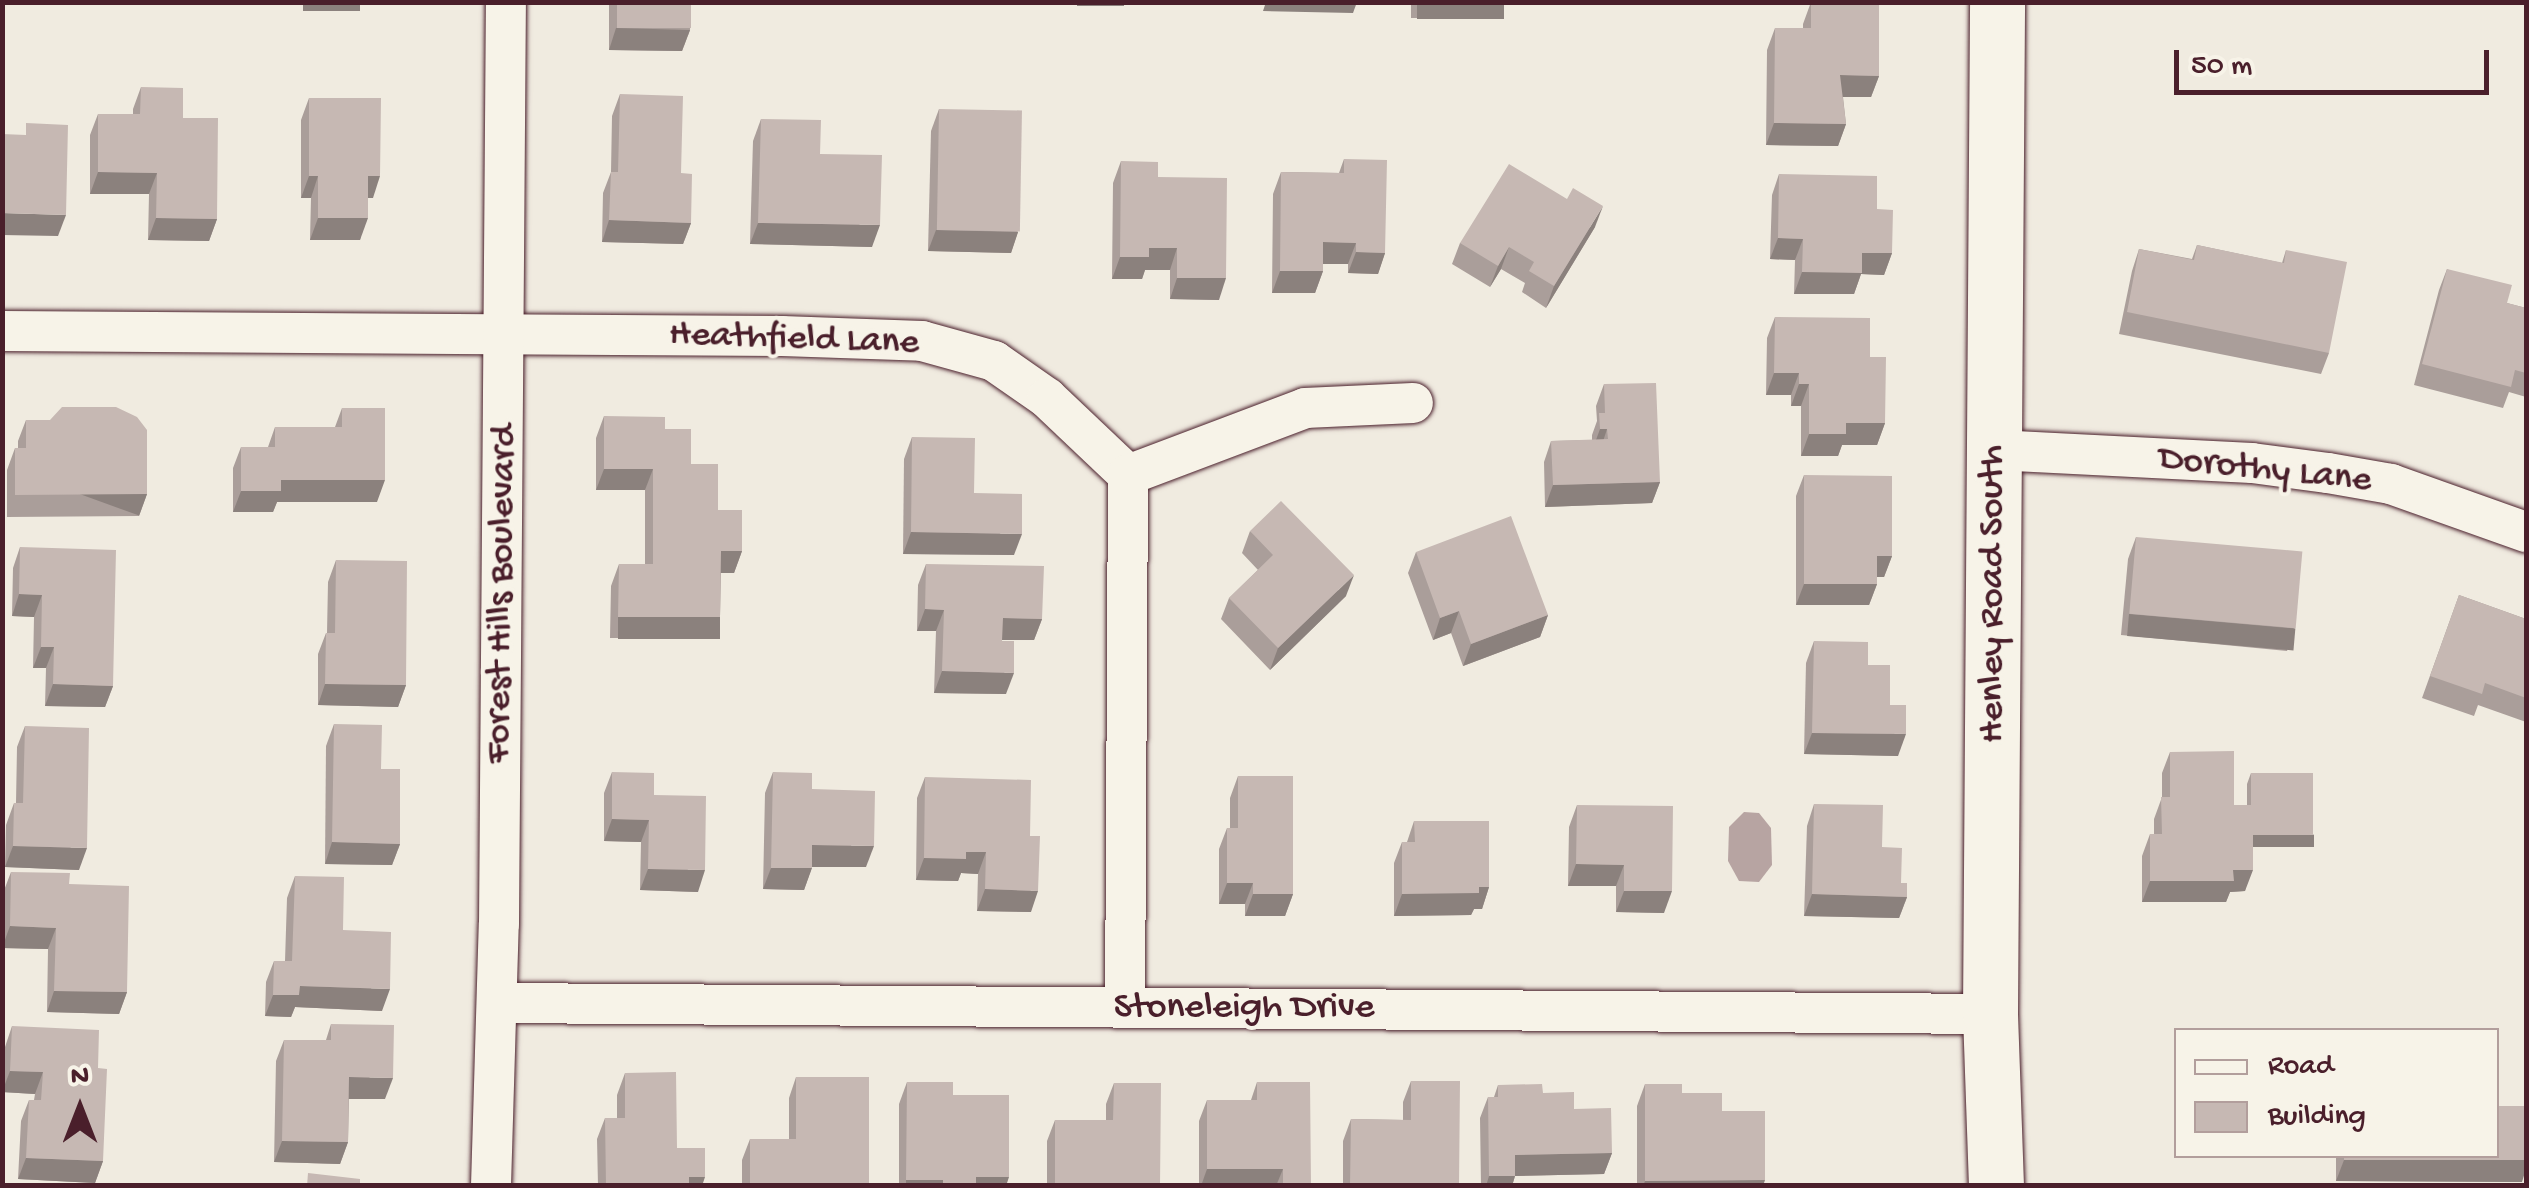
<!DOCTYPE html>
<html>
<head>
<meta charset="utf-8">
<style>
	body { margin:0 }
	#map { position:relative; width:2529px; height:1188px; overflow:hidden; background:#f0ebe0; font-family:"Gochi Hand",sans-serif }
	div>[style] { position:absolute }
	.water>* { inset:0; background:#b7a4a2 }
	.roads { filter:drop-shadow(0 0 2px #4a1f2b) drop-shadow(0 0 2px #4a1f2b) }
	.street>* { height:40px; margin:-20px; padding:0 20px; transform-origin:20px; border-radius:20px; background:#f7f3e8 }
	.secondary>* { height:55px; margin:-27.5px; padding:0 27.5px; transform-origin:27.5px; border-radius:27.5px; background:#f7f3e8 }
	.wall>* { inset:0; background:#aa9e9a; transform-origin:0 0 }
	.shaded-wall>* { inset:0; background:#8b817d; transform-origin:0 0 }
	.building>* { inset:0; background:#c6b8b3; transform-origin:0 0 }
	span { translate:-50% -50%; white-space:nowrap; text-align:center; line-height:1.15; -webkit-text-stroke:8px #f7f3e8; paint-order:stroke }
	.street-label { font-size:38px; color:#4a1f2b }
	.frame { position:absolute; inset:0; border:5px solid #4a1f2b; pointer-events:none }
	.legend { position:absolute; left:2174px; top:1028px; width:325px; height:130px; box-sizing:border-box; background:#f7f3e8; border:2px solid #b29e9c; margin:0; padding:12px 18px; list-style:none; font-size:30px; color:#4a1f2b }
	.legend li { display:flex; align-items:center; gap:20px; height:50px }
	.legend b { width:50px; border:2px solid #b29e9c }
	.north { position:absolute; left:30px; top:1058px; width:100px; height:100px; -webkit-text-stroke:8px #f7f3e8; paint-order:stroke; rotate:0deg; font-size:28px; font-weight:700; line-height:40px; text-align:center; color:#4a1f2b }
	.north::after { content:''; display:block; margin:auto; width:35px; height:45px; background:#4a1f2b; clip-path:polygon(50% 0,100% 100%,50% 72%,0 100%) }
	.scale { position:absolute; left:2174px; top:50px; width:315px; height:45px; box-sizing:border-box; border:5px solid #4a1f2b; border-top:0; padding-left:12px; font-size:30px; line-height:35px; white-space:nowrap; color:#4a1f2b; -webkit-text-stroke:8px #f7f3e8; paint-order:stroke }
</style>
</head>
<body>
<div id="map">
	<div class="water">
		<i style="clip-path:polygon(1744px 812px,1759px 813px,1771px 828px,1772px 865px,1759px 882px,1739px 881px,1728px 861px,1729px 827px)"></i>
	</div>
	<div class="roads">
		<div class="street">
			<i style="left:2px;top:331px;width:780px;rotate:0.37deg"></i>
			<i style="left:782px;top:336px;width:140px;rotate:2deg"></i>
			<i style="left:922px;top:341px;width:75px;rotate:15.5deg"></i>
			<i style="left:994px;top:361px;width:65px;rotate:34.9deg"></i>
			<i style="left:1047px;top:398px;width:112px;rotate:43.5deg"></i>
			<i style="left:1128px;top:475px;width:533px;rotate:90.32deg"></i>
			<i style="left:1995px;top:450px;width:257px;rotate:2.9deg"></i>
			<i style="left:2252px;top:463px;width:77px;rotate:7.5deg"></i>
			<i style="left:2328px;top:473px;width:64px;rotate:9.9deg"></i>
			<i style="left:2391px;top:484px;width:143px;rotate:19.6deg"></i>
			<i style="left:1128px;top:475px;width:189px;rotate:-20.7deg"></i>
			<i style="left:1305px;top:408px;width:108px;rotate:-2.7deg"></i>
			<i style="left:498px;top:1003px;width:1492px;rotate:0.42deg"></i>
			<i style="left:491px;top:1186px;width:262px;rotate:-88.3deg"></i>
			<i style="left:499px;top:924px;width:922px;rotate:-89.57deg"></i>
		</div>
		<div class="secondary">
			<i style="left:1996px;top:1186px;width:172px;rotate:-92deg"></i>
			<i style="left:1990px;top:1014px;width:1012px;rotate:-89.6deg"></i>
		</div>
	</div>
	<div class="wall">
		<i style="clip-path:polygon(609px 2px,691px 2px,690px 30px,682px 51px,609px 50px)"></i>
		<i style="left:1411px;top:2px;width:93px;height:16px"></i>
		<i style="clip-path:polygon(1811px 2px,1879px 76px,1871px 97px,1843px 97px,1846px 124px,1838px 146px,1766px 145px,1767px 50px,1775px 28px,1803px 28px,1803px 24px)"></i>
		<i style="clip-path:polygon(141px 87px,183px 118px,217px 219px,209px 241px,148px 240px,149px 194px,90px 194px,90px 135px,98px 114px,133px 114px,133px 109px)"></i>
		<i style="clip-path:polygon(620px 94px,681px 173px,691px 223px,683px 244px,602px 242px,603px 193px,611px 172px,612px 116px)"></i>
		<i style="clip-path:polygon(309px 98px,373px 198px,368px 198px,360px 240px,310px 240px,311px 198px,301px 198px,301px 120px)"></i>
		<i style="clip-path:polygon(939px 109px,1018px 232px,1011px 253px,928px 251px,931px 131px)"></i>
		<i style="clip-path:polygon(761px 119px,820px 154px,872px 247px,750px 244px,753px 141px)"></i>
		<i style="clip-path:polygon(1344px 159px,1385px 253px,1378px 274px,1348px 273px,1348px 264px,1323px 264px,1323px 271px,1315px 293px,1272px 293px,1273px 194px,1281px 172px,1339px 173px)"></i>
		<i style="clip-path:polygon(1121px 161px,1158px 177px,1219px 300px,1170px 299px,1170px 270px,1145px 270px,1142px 279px,1112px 279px,1113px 183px)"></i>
		<i style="clip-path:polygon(1779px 174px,1877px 209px,1892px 253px,1884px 275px,1861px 274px,1854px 294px,1794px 294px,1795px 260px,1770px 259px,1772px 195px)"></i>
		<i style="clip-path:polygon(1595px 227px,1546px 308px,1522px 292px,1525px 283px,1501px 269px,1490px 287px,1452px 264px,1460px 243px)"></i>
		<i style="clip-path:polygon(2197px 245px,2282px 263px,2286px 250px,2329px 353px,2321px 374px,2119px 334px,2132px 271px,2139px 249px,2192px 259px)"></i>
		<i style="clip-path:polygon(2447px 269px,2507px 303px,2526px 308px,2526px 397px,2509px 392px,2503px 408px,2414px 385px,2439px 290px)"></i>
		<i style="clip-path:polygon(1775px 317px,1870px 357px,1885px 423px,1877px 445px,1842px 445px,1838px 456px,1801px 456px,1801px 406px,1791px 406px,1791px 395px,1766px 395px,1767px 338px)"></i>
		<i style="clip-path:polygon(1604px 384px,1660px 482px,1652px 503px,1545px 507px,1544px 462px,1551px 441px,1592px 440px,1592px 435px,1597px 421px,1596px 406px)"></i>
		<i style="clip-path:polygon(342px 408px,377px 502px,277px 502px,273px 512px,233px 512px,233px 468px,241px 447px,268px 447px,275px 427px,335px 427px)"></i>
		<i style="clip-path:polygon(604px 416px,665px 429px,691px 464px,742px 551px,734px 573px,721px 573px,720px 617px,713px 638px,610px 638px,611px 586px,619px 564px,645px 564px,645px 490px,596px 490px,596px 438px)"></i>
		<i style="clip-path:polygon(26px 420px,147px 494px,139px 516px,7px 517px,7px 470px,15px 448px,18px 448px,18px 441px)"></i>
		<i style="clip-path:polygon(912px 437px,974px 493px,1014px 555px,903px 554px,904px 459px)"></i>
		<i style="clip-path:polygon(1804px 475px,1892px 556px,1884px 577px,1877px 577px,1877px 584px,1869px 605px,1796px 605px,1796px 496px)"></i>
		<i style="clip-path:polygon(1250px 531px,1346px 596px,1270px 670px,1221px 619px,1229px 598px,1258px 570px,1242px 553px)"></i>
		<i style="clip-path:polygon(2136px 537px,2295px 629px,2287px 651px,2121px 635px,2128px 559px)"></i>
		<i style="clip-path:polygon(20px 547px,113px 686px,105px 707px,45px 706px,46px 668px,33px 668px,34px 617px,12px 616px,13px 568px)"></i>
		<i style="clip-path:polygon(1416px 552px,1548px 615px,1540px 637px,1463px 666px,1451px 633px,1433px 640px,1408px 573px)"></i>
		<i style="clip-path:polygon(336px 560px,406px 685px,398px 707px,318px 705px,318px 654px,326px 633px,327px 633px,328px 582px)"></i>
		<i style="clip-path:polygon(926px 564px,1042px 619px,1034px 640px,1002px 640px,1006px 694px,934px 693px,936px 631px,917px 631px,918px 585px)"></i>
		<i style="clip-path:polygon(2459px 595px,2526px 619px,2526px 722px,2478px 705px,2474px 716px,2422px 698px)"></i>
		<i style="clip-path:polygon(1814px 641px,1868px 665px,1890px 705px,1898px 756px,1804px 754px,1806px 663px)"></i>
		<i style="clip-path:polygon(334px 724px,381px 769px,400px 844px,392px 865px,325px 864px,326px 746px)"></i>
		<i style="clip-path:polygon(25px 726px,79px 870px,5px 867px,6px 825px,14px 803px,16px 803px,17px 747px)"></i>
		<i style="clip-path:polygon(2170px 752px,2234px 805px,2247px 805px,2247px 784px,2251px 773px,2314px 835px,2310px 846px,2253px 846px,2245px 891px,2230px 892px,2226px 902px,2142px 902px,2142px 856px,2150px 834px,2154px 834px,2154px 819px,2162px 797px,2162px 773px)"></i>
		<i style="clip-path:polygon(612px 772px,654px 795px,698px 892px,640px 890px,641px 842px,604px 841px,604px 793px)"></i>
		<i style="clip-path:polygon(773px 772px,812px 789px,866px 867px,812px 867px,804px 890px,763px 889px,765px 793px)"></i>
		<i style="clip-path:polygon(1238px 776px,1293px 894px,1285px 916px,1245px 916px,1245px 904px,1219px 904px,1219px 849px,1227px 828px,1230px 828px,1230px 798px)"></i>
		<i style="clip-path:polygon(925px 777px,1030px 836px,1031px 912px,977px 911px,978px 874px,961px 873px,958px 881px,916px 880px,917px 798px)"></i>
		<i style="clip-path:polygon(1814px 804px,1882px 847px,1901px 883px,1907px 897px,1899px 918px,1804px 916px,1807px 826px)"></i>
		<i style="clip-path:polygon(1577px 805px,1664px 913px,1616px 912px,1616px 886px,1568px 886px,1569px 827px)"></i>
		<i style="clip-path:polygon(1414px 821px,1489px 887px,1482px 909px,1474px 909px,1471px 915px,1394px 916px,1394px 863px,1402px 842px,1407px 842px)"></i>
		<i style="clip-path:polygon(11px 872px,127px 992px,119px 1014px,47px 1012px,48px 949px,2px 948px,3px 893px)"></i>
		<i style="clip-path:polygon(295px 876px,343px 930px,382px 1011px,295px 1007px,291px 1017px,265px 1016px,266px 982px,274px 961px,285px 961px,287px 898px)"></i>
		<i style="clip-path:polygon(331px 1024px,385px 1099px,349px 1099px,348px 1142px,340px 1164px,274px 1162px,276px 1061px,284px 1040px,326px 1040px)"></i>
		<i style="clip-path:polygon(12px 1026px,98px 1068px,103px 1161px,95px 1183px,18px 1179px,21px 1121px,29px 1100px,34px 1100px,35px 1094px,2px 1092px,5px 1047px)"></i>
		<i style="clip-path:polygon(625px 1073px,677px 1148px,702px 1186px,598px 1186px,597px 1139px,605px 1118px,617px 1118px,617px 1095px)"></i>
		<i style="clip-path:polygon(796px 1077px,869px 1186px,742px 1186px,742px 1160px,750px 1139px,789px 1139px,789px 1098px)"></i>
		<i style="clip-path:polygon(1411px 1081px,1459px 1186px,1343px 1186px,1343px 1141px,1351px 1119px,1403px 1120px,1403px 1102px)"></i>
		<i style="clip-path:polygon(907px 1082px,953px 1095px,1006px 1186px,899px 1186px,899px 1104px)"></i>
		<i style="clip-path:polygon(1257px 1082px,1311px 1186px,1199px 1186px,1199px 1121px,1207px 1100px,1251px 1100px)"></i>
		<i style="clip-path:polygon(1114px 1083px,1160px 1186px,1047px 1186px,1047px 1141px,1055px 1120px,1106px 1120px,1106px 1104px)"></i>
		<i style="clip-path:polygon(1645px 1084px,1682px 1093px,1722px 1111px,1763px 1186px,1637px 1186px,1637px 1106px)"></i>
		<i style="clip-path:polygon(1498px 1085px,1543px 1093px,1574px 1109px,1612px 1153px,1604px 1174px,1515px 1176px,1512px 1186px,1481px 1186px,1480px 1118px,1488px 1097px,1494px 1097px)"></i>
		<i style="clip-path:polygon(2336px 1156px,2496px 1156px,2522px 1182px,2336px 1181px)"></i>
	</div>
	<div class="shaded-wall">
		<i style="clip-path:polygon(113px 2px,201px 2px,201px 4px)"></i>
		<i style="left:303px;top:2px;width:57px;height:9px"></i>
		<i style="left:1077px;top:2px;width:47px;height:4px"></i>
		<i style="clip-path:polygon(1266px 2px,1357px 2px,1353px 13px,1263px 11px)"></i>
		<i style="left:1417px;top:2px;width:87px;height:17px"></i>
		<i style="clip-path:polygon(1609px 2px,1685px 2px,1684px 5px)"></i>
		<i style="clip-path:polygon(616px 28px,690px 30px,682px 51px,609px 50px)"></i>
		<i style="clip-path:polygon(1840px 75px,1879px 76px,1871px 97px,1832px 97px)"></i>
		<i style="clip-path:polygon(1774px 123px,1846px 124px,1838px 146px,1766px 145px)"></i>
		<i style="clip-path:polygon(98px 172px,157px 173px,149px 194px,90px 194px)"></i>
		<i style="clip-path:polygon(309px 176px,318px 176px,311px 198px,301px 198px)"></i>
		<i style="clip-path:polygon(368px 176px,380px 176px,373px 198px,360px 198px)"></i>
		<i style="clip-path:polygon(1603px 206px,1595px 227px,1546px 308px,1554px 286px)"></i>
		<i style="clip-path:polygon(2px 213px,66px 215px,58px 236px,2px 235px)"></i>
		<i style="clip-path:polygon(156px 218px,217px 219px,209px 241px,148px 240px)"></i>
		<i style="clip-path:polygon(318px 218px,368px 218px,360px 240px,310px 240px)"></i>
		<i style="clip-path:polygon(609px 220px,691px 223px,683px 244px,602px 242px)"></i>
		<i style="clip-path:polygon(758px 223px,880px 225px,872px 247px,750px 244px)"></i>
		<i style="clip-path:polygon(936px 230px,1018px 232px,1011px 253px,928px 251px)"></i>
		<i style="clip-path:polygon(1778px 238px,1803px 239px,1795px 260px,1770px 259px)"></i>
		<i style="clip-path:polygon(1323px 242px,1356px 243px,1348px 264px,1315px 264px)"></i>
		<i style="clip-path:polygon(1509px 247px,1501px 269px,1490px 287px,1498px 266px)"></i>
		<i style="clip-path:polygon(1149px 248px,1177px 248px,1170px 270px,1145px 270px,1142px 279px,1112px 279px,1120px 257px)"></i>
		<i style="clip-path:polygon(1356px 252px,1385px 253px,1378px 274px,1348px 273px)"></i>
		<i style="clip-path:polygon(1862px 253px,1892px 253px,1884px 275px,1861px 274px,1854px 294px,1794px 294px,1802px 272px)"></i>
		<i style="clip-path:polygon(1280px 271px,1323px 271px,1315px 293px,1272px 293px)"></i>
		<i style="clip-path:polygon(1177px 278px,1226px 278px,1219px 300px,1170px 299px)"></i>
		<i style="clip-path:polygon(1774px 373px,1799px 373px,1791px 395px,1766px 395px)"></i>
		<i style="clip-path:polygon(1799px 384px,1809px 384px,1801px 406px,1791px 406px)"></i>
		<i style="clip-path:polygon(1846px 423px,1885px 423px,1877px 445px,1842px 445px,1838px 456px,1801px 456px,1809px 434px)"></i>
		<i style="clip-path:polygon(1600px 429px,1607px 429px,1600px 451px,1592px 451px)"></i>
		<i style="clip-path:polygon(604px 469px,653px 469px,645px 490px,596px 490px)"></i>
		<i style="clip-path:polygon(281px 480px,385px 480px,377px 502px,277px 502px,273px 512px,233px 512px,241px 491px)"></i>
		<i style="clip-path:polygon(1660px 482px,1652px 503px,1545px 507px,1553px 485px)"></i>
		<i style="left:147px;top:494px;width:23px;height:132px;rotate:110deg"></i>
		<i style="clip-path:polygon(911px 532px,1022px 534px,1014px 555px,903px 554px)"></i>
		<i style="clip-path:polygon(721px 551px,742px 551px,734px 573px,713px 573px)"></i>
		<i style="clip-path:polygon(1877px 556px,1892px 556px,1884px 577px,1869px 577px)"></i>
		<i style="clip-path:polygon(1354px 575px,1346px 596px,1270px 670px,1278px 648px)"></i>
		<i style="clip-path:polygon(1804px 584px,1877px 584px,1869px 605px,1796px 605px)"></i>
		<i style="clip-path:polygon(19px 594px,42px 595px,34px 617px,12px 616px)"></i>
		<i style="clip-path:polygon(925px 609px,944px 610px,936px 631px,917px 631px)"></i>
		<i style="clip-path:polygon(1459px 611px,1451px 633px,1433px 640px,1440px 618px)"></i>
		<i style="left:2129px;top:614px;width:167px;height:22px;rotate:5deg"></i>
		<i style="clip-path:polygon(1548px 615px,1540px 637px,1463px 666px,1471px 644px)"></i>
		<i style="left:618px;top:617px;width:102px;height:22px"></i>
		<i style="clip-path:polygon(1003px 618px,1042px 619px,1034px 640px,995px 640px)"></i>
		<i style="clip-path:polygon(41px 647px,54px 647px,46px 668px,33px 668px)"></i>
		<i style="clip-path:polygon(942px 671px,1014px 673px,1006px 694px,934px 693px)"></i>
		<i style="clip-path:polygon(53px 684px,113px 686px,105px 707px,45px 706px)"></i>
		<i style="clip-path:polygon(325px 684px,406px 685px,398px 707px,318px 705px)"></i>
		<i style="clip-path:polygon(1812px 733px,1906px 734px,1898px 756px,1804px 754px)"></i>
		<i style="clip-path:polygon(612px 819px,649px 820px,641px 842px,604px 841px)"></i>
		<i style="left:2251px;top:835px;width:63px;height:12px"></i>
		<i style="clip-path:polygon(332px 842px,400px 844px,392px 865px,325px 864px)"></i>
		<i style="clip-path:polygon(812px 845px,874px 846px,866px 867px,804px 867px)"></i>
		<i style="clip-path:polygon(13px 846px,87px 848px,79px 870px,5px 867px)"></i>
		<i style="clip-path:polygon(966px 852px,986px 852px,978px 874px,961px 873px,958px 881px,916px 880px,924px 858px)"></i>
		<i style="clip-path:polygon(1576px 864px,1624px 865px,1616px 886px,1568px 886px)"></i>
		<i style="clip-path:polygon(771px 868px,812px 868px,804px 890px,763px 889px)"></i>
		<i style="clip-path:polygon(648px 869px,705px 870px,698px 892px,640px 890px)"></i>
		<i style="clip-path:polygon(2233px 870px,2253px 870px,2245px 891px,2230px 892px,2226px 902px,2142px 902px,2150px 881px)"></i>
		<i style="clip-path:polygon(1227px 883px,1253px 883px,1245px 904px,1219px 904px)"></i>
		<i style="clip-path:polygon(1479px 887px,1489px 887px,1482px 909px,1474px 909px,1471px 915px,1394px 916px,1402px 894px)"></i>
		<i style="clip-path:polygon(985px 889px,1038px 891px,1031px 912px,977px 911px)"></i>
		<i style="clip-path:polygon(1624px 891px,1672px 891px,1664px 913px,1616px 912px)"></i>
		<i style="clip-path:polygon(1253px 894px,1293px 894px,1285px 916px,1245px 916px)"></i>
		<i style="clip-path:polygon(1812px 894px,1907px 897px,1899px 918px,1804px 916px)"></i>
		<i style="clip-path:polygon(10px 926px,56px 928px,48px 949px,2px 948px)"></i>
		<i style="clip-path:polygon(300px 986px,390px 989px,382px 1011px,295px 1007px,291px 1017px,265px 1016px,273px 995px)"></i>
		<i style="clip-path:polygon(54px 991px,127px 992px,119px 1014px,47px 1012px)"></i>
		<i style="clip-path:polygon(10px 1071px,43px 1072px,35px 1094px,2px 1092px)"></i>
		<i style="clip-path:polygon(349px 1077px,393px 1078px,385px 1099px,341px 1099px)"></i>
		<i style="clip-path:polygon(282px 1141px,348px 1142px,340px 1164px,274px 1162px)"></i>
		<i style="clip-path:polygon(1612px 1153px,1604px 1174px,1515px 1176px,1512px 1186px,1486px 1186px,1489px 1176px,1515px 1155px)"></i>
		<i style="clip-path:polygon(26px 1158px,103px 1161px,95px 1183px,18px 1179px)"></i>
		<i style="clip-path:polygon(2344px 1160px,2526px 1160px,2526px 1169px,2522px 1182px,2336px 1181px)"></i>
		<i style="clip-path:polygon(1207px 1169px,1283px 1169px,1276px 1186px,1201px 1186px)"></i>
		<i style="clip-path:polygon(689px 1177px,705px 1177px,702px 1186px,686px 1186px)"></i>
		<i style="clip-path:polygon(976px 1177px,1009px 1177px,1006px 1186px,973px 1186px)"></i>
		<i style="left:906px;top:1180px;width:37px;height:6px"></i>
		<i style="clip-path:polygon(1765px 1180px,1763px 1186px,1643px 1186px,1645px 1181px)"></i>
	</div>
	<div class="building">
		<i style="left:617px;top:2px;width:74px;height:26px"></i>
		<i style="clip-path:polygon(1811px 2px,1879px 3px,1879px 76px,1840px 75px,1846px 124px,1774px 123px,1775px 28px,1811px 28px)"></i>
		<i style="clip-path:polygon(141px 87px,183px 88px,183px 118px,218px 118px,217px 219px,156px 218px,157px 173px,98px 172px,98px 114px,140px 114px)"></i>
		<i style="clip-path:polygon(620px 94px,683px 96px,681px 173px,692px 174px,691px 223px,609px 220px,611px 172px,618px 172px)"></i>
		<i style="clip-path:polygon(309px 98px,381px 98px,380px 176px,368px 176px,368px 218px,318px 218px,318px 176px,309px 176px)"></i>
		<i style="left:939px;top:109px;width:83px;height:121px;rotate:1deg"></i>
		<i style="clip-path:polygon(761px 119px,821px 120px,820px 154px,882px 155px,880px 225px,758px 223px)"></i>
		<i style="clip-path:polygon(26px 123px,68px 125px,66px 215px,2px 213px,2px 134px,26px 135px)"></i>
		<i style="clip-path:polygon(1344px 159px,1387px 160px,1385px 253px,1356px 252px,1356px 243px,1323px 242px,1323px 271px,1280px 271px,1281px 172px,1344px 173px)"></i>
		<i style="clip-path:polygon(1121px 161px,1158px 162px,1158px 177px,1227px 178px,1226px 278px,1177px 278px,1177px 248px,1149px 248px,1149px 257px,1120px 257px)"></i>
		<i style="clip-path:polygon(1509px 164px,1567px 199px,1573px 188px,1603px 206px,1554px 286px,1529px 271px,1534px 262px,1509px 247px,1498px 266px,1460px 243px)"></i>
		<i style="clip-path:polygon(1779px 174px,1877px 176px,1877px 209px,1893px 210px,1892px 253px,1862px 253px,1862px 273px,1802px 272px,1803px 239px,1778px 238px)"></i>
		<i style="clip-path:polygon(2197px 245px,2284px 263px,2286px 250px,2347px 262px,2329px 353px,2127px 312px,2139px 249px,2194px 260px)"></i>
		<i style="clip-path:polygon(2447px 269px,2512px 285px,2507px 303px,2526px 308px,2526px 373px,2515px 370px,2511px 387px,2422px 364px)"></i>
		<i style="clip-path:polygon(1775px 317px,1870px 318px,1870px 357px,1886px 357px,1885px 423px,1846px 423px,1846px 434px,1809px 434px,1809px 384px,1799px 384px,1799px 373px,1774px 373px)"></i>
		<i style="clip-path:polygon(1656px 383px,1660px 482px,1553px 485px,1551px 441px,1608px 439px,1607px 429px,1600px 429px,1599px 413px,1605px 413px,1604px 384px)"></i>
		<i style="clip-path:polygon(62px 407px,116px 407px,137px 417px,147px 430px,147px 494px,15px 495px,15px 448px,26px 448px,26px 420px,50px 420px)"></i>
		<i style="clip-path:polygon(342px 408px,385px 408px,385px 480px,281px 480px,281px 491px,241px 491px,241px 447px,275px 447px,275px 427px,342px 427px)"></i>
		<i style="clip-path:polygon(604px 416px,665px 417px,665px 429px,691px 429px,691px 464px,718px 464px,718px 510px,742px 510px,742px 551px,721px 551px,720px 617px,618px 617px,619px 564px,653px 564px,653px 469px,604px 469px)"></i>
		<i style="clip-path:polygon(912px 437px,975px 438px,974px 493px,1022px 494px,1022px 534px,911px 532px)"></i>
		<i style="clip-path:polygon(1804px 475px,1892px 476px,1892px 556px,1877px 556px,1877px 584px,1804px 584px)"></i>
		<i style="clip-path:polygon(1281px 501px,1354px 575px,1278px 648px,1229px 598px,1273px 555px,1250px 531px)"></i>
		<i style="clip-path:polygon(1511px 516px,1548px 615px,1471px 644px,1459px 611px,1440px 618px,1416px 552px)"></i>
		<i style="left:2136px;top:537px;width:167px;height:77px;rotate:5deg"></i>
		<i style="clip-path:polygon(20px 547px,116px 550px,113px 686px,53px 684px,54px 647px,41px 647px,42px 595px,19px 594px)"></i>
		<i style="clip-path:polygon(336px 560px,407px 561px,406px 685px,325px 684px,326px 633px,335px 633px)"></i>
		<i style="clip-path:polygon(926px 564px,1044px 566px,1042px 619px,1003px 618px,1002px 641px,1014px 641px,1014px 673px,942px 671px,944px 610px,925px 609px)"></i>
		<i style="clip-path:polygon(2459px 595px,2526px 619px,2526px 698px,2485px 683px,2482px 694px,2430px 676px)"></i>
		<i style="clip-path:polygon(1814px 641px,1868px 642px,1868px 665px,1890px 665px,1890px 705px,1906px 705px,1906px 734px,1812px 733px)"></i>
		<i style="clip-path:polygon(334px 724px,382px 725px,381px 769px,400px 769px,400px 844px,332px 842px)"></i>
		<i style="clip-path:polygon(25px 726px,89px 728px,87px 848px,13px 846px,14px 803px,23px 803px)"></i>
		<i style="clip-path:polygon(2234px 751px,2234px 805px,2253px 805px,2253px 870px,2233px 870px,2234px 881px,2150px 881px,2150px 834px,2162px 834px,2161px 797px,2170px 797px,2170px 752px)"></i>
		<i style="clip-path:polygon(612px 772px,654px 773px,654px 795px,706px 796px,705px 870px,648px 869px,649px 820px,612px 819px)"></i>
		<i style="clip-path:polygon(773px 772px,812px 773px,812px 789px,875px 791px,874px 846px,812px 845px,812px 868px,771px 868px)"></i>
		<i style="left:2251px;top:773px;width:62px;height:62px"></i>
		<i style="clip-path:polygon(1238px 776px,1293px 776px,1293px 894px,1253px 894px,1253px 883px,1227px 883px,1227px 828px,1238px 828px)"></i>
		<i style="clip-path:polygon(925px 777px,1031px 780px,1030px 836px,1040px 836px,1038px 891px,985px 889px,986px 852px,966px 852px,966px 859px,924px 858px)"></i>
		<i style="clip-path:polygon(1814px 804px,1883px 805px,1882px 847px,1902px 848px,1901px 883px,1907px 883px,1907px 897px,1812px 894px)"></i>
		<i style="clip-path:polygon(1577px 805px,1673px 806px,1672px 891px,1624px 891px,1624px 865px,1576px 864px)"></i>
		<i style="clip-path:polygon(1414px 821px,1489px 821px,1489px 887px,1479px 887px,1479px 893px,1402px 894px,1402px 842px,1415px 842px)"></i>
		<i style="clip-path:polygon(11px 872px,70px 873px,69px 884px,129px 886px,127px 992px,54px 991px,56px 928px,10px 926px)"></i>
		<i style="clip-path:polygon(295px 876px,344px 877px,343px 930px,391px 932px,390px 989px,300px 986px,299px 995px,273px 995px,274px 961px,292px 961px)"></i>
		<i style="clip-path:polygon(331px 1024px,394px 1025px,393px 1078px,349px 1077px,348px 1142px,282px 1141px,284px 1040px,331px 1040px)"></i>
		<i style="clip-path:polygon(12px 1026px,99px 1030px,98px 1068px,107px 1069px,103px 1161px,26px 1158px,29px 1100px,41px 1100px,43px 1072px,10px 1071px)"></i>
		<i style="clip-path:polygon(676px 1072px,677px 1148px,705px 1148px,705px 1177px,689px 1177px,689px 1186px,606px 1186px,605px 1118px,625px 1118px,625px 1073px)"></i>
		<i style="clip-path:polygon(796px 1077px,869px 1077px,869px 1186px,750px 1186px,750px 1139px,796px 1139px)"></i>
		<i style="clip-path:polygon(1411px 1081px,1460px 1081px,1459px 1186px,1350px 1186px,1351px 1119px,1411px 1120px)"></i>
		<i style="clip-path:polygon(907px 1082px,953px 1082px,953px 1095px,1009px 1095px,1009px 1177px,976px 1177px,976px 1186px,943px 1186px,943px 1180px,906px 1180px)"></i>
		<i style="clip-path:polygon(1257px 1082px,1310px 1082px,1311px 1186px,1283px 1186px,1283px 1169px,1207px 1169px,1207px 1100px,1257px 1100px)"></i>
		<i style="clip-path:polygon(1114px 1083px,1161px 1083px,1160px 1186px,1055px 1186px,1055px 1120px,1113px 1120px)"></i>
		<i style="clip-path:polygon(1542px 1084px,1543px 1093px,1574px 1092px,1574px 1109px,1611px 1108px,1612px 1153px,1515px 1155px,1515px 1176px,1489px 1176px,1488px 1097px,1498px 1097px,1498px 1085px)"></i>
		<i style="clip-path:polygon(1645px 1084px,1682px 1084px,1682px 1093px,1722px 1093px,1722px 1111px,1765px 1111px,1765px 1180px,1645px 1181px)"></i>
		<i style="clip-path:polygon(2496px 1106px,2526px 1106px,2526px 1160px,2344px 1160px,2344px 1156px,2496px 1156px)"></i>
		<i style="clip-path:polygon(308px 1173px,360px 1179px,360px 1186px,307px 1186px)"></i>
	</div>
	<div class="street-label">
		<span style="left:794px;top:340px;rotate:2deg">Heathfield Lane</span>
		<span style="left:2265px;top:471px;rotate:6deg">Dorothy Lane</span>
		<span style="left:503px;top:594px;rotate:-89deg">Forest Hills Boulevard</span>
		<span style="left:1994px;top:594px;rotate:-90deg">Henley Road South</span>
		<span style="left:1244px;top:1009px">Stoneleigh Drive</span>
	</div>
	<div class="frame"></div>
	<ul class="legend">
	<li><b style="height:12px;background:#f7f3e8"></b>Road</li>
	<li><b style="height:28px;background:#c6b8b3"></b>Building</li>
	</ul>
	<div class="north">N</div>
	<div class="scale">50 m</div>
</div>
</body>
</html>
